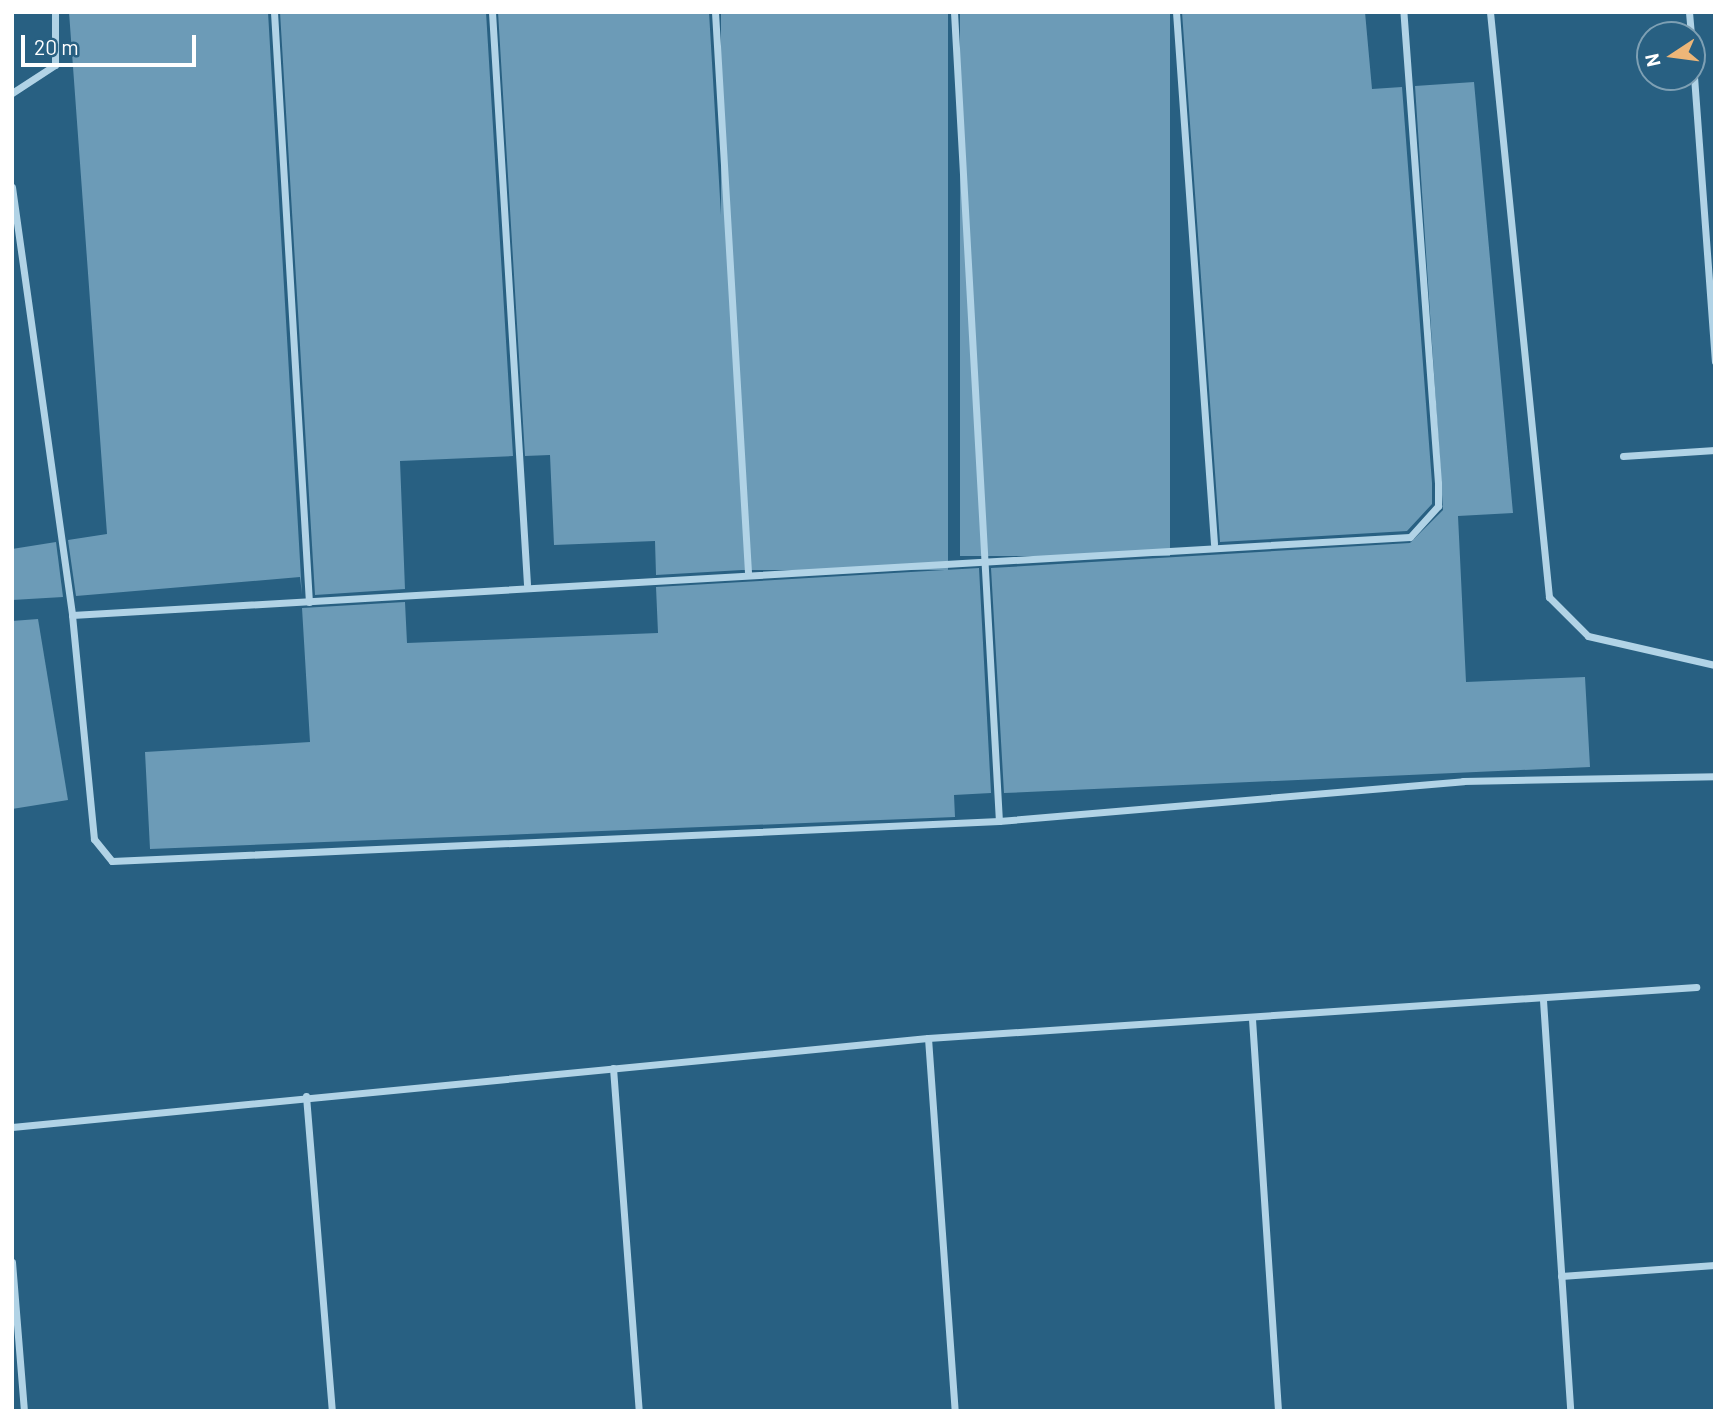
<!DOCTYPE html>
<html>
<head>
<meta charset="utf-8">
<style>
	body { margin:0 }
	#map { position:relative; width:1727px; height:1423px; overflow:hidden; background:#286082; font-family:Barlow,sans-serif }
	div>[style] { position:absolute }
	.building>* { inset:0; background:#6c9bb7; transform-origin:0 0 }
	.street>* { height:7px; margin:-3.5px; padding:0 3.5px; transform-origin:3.5px; border-radius:3.5px; background:#b1d3e6 }
	span { translate:-50% -50%; white-space:nowrap; text-align:center; line-height:1.15; -webkit-text-stroke:7px #286082; paint-order:stroke }
	.frame { position:absolute; inset:0; border:14px solid #fff; pointer-events:none }
	.north { position:absolute; left:1636px; top:21px; width:70px; height:70px; box-sizing:border-box; background:#286082; border:2px solid #7ea0b4; border-radius:50%; rotate:257deg; font-size:19px; font-weight:700; line-height:28px; text-align:center; color:#fff }
	.north::after { content:''; display:block; margin:auto; width:24px; height:32px; background:#edb678; clip-path:polygon(50% 0,100% 100%,50% 72%,0 100%) }
	.scale { position:absolute; left:21px; top:35px; width:175px; height:32px; box-sizing:border-box; border:4px solid #fff; border-top:0; padding-left:9px; font-size:21px; line-height:24px; white-space:nowrap; color:#fff; -webkit-text-stroke:5px #286082; paint-order:stroke }
</style>
</head>
<body>
<div id="map">
	<div class="building">
		<i style="clip-path:polygon(69px 12px,268px 12px,302px 595px,300px 577px,76px 596px,68px 540px,107px 534px)"></i>
		<i style="clip-path:polygon(280px 12px,486px 12px,513px 456px,400px 461px,405px 589px,315px 595px)"></i>
		<i style="clip-path:polygon(498px 12px,709px 12px,742px 570px,656px 575px,655px 541px,554px 545px,550px 455px,525px 456px)"></i>
		<i style="left:721px;top:12px;width:227px;height:558px"></i>
		<i style="left:960px;top:12px;width:210px;height:544px"></i>
		<i style="clip-path:polygon(1182px 12px,1365px 12px,1372px 89px,1402px 87px,1432px 483px,1432px 504px,1407px 531px,1220px 542px)"></i>
		<i style="clip-path:polygon(1474px 82px,1513px 513px,1458px 516px,1466px 682px,1585px 677px,1590px 767px,1004px 793px,991px 568px,1410px 543px,1443px 510px,1415px 86px)"></i>
		<i style="clip-path:polygon(56px 542px,63px 597px,12px 600px,12px 549px)"></i>
		<i style="clip-path:polygon(979px 568px,991px 793px,954px 795px,955px 817px,150px 849px,145px 752px,310px 742px,302px 608px,405px 602px,407px 643px,658px 633px,656px 587px)"></i>
		<i style="clip-path:polygon(38px 619px,68px 800px,12px 809px,12px 621px)"></i>
	</div>
	<div class="street">
		<i style="left:274px;top:12px;width:591px;rotate:86.61deg"></i>
		<i style="left:492px;top:12px;width:573px;rotate:86.5deg"></i>
		<i style="left:715px;top:12px;width:561px;rotate:86.63deg"></i>
		<i style="left:954px;top:12px;width:810px;rotate:86.82deg"></i>
		<i style="left:1176px;top:12px;width:533px;rotate:85.91deg"></i>
		<i style="left:1490px;top:12px;width:588px;rotate:84.24deg"></i>
		<i style="left:1549px;top:597px;width:55px;rotate:45deg"></i>
		<i style="left:1588px;top:636px;width:130px;rotate:12.9deg"></i>
		<i style="left:1689px;top:12px;width:23px;rotate:85deg"></i>
		<i style="left:1692px;top:49px;width:313px;rotate:85.8deg"></i>
		<i style="left:12px;top:93px;width:51px;rotate:-33.1deg"></i>
		<i style="left:55px;top:65px;width:53px;rotate:-90deg"></i>
		<i style="left:12px;top:187px;width:432px;rotate:82deg"></i>
		<i style="left:72px;top:615px;width:225px;rotate:84.4deg"></i>
		<i style="left:94px;top:839px;width:28px;rotate:51deg"></i>
		<i style="left:112px;top:861px;width:888px;rotate:-2.58deg"></i>
		<i style="left:999px;top:821px;width:466px;rotate:-4.9deg"></i>
		<i style="left:1463px;top:781px;width:252px;rotate:-1.1deg"></i>
		<i style="left:1623px;top:456px;width:92px;rotate:-3.7deg"></i>
		<i style="left:72px;top:615px;width:1340px;rotate:-3.34deg"></i>
		<i style="left:1410px;top:537px;width:42px;rotate:-47.9deg"></i>
		<i style="left:1438px;top:506px;width:23px;rotate:-90deg"></i>
		<i style="left:1438px;top:483px;width:472px;rotate:-94.2deg"></i>
		<i style="left:1543px;top:1000px;width:412px;rotate:86.2deg"></i>
		<i style="left:1252px;top:1019px;width:393px;rotate:86.2deg"></i>
		<i style="left:928px;top:1038px;width:374px;rotate:85.9deg"></i>
		<i style="left:613px;top:1068px;width:344px;rotate:85.7deg"></i>
		<i style="left:306px;top:1096px;width:316px;rotate:85.3deg"></i>
		<i style="left:12px;top:1127px;width:920px;rotate:-5.55deg"></i>
		<i style="left:928px;top:1038px;width:770px;rotate:-3.8deg"></i>
		<i style="left:12px;top:1262px;width:149px;rotate:85.4deg"></i>
		<i style="left:1561px;top:1276px;width:154px;rotate:-4.1deg"></i>
	</div>
	<div class="frame"></div>
	<div class="north">N</div>
	<div class="scale">20 m</div>
</div>
</body>
</html>
